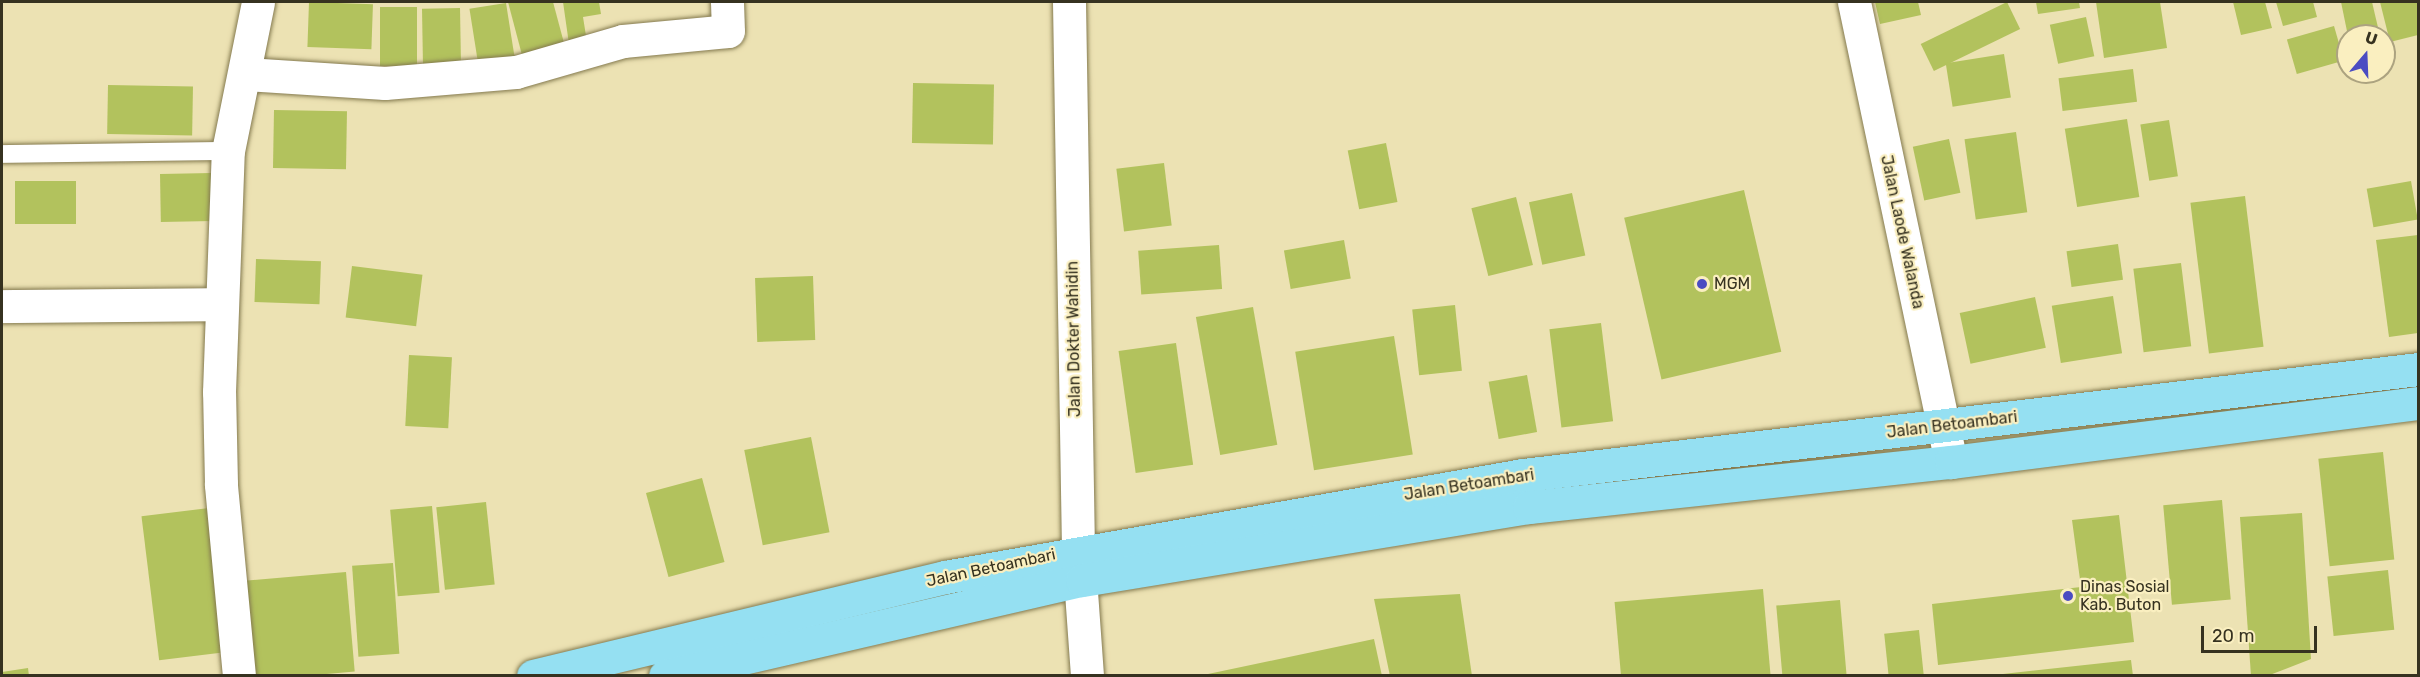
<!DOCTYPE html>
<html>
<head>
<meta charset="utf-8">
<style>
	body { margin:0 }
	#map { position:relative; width:2420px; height:677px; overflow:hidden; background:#ece2b3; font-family:Rubik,sans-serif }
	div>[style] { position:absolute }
	.building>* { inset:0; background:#b2c25d; transform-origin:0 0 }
	.roads { filter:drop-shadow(0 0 2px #847a4f) drop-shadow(0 0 2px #847a4f) }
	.service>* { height:18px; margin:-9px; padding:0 9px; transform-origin:9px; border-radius:9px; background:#fff }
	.minor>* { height:33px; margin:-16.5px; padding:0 16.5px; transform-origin:16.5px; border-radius:16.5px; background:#fff }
	.tertiary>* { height:33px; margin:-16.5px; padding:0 16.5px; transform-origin:16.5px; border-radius:16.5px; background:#fff }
	.primary>* { height:33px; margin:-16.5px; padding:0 16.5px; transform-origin:16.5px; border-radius:16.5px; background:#95e0f2 }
	.dots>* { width:16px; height:16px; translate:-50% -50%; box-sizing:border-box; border:3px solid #faefc0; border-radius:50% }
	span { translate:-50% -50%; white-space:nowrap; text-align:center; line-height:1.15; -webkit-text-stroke:4.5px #faefc0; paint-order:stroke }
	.street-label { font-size:16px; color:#363220 }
	.poi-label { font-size:16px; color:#363220 }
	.left { translate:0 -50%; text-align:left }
	.frame { position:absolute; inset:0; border:3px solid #363220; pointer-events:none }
	.north { position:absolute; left:2336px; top:24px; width:60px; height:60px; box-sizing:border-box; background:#faefc0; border:2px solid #aca380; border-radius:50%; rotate:19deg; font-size:16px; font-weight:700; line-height:24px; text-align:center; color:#363220 }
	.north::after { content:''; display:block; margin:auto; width:21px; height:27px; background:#4b4cc2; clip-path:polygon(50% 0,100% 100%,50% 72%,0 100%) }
	.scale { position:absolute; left:2201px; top:626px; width:116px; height:27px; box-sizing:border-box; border:3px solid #363220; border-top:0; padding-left:8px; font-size:18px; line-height:21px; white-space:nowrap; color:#363220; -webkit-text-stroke:4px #faefc0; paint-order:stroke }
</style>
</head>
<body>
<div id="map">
	<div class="building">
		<i style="left:309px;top:2px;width:64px;height:45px;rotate:2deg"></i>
		<i style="clip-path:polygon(508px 2px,553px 2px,564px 43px,522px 55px)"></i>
		<i style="clip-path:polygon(563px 2px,599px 2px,601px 14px,583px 17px,587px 42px,569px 44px)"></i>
		<i style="clip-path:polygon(1875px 2px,1918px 2px,1921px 15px,1880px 24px)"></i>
		<i style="left:2007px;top:2px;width:30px;height:96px;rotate:64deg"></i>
		<i style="clip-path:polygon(2036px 2px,2079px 2px,2080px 8px,2038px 14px)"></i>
		<i style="clip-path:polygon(2096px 2px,2160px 2px,2167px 48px,2104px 58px)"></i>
		<i style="clip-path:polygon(2233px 2px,2265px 2px,2272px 28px,2241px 35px)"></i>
		<i style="clip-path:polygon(2276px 2px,2313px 2px,2317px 17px,2283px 26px)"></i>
		<i style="clip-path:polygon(2341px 2px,2372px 2px,2380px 36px,2348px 36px)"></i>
		<i style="clip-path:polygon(2380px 2px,2418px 2px,2418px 35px,2390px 42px)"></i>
		<i style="left:506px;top:3px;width:55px;height:37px;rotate:81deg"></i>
		<i style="left:380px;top:7px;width:37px;height:59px"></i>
		<i style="left:460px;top:8px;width:56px;height:38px;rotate:89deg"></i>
		<i style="left:2086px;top:17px;width:40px;height:37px;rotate:78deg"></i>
		<i style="left:2334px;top:26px;width:36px;height:49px;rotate:74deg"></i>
		<i style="left:2004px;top:54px;width:44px;height:59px;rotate:81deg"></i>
		<i style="left:2133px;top:69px;width:33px;height:75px;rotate:83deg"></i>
		<i style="left:913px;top:83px;width:81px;height:60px;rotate:1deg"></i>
		<i style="left:108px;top:85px;width:85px;height:49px;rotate:1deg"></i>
		<i style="left:274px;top:110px;width:73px;height:58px;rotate:1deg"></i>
		<i style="left:2127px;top:119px;width:79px;height:63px;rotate:81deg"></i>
		<i style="left:2169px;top:120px;width:57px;height:29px;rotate:81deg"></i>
		<i style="left:2016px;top:132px;width:81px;height:52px;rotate:82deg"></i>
		<i style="left:1949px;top:139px;width:55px;height:37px;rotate:78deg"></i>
		<i style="left:1386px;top:143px;width:60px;height:39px;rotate:79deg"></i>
		<i style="left:1164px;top:163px;width:63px;height:48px;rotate:83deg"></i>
		<i style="left:212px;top:173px;width:48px;height:52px;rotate:89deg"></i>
		<i style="left:15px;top:181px;width:61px;height:43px"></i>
		<i style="left:2411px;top:181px;width:39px;height:45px;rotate:80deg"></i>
		<i style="left:1744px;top:190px;width:166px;height:123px;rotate:77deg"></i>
		<i style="left:1572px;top:193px;width:64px;height:44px;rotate:78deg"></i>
		<i style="left:2245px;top:196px;width:152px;height:55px;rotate:83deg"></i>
		<i style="left:1516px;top:197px;width:70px;height:46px;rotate:76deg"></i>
		<i style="clip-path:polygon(2418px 235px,2418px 333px,2389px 337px,2376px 240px)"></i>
		<i style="left:1344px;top:240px;width:39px;height:61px;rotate:80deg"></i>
		<i style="left:2118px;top:244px;width:36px;height:52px;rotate:82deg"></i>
		<i style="left:1219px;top:245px;width:44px;height:81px;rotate:86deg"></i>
		<i style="left:256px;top:259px;width:65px;height:43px;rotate:2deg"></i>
		<i style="left:2181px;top:263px;width:84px;height:48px;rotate:83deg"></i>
		<i style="left:352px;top:266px;width:71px;height:52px;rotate:7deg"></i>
		<i style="left:813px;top:276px;width:64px;height:58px;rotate:88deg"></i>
		<i style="left:2113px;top:296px;width:58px;height:62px;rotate:81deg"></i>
		<i style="left:2035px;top:297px;width:52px;height:77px;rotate:78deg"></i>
		<i style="left:1455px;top:305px;width:66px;height:43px;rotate:84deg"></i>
		<i style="left:1253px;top:307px;width:140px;height:58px;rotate:80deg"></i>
		<i style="left:1601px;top:323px;width:99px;height:52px;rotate:83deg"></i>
		<i style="left:1394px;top:336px;width:120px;height:100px;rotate:81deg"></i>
		<i style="left:1176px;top:343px;width:123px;height:58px;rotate:82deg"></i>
		<i style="left:409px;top:355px;width:43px;height:71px;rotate:3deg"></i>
		<i style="left:1527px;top:375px;width:58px;height:39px;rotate:80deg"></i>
		<i style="left:811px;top:437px;width:97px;height:68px;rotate:79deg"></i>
		<i style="left:2383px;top:452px;width:108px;height:65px;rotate:84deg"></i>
		<i style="left:702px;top:478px;width:87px;height:58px;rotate:75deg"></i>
		<i style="left:2222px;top:500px;width:100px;height:59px;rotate:85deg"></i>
		<i style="left:486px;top:502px;width:83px;height:50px;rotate:84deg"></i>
		<i style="left:432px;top:506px;width:87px;height:42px;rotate:85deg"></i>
		<i style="left:209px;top:508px;width:145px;height:68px;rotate:83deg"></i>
		<i style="clip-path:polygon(2302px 513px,2311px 659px,2267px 676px,2251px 676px,2240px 517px)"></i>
		<i style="clip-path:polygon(2119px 515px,2134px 642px,1938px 665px,1932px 604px,2081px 587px,2072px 520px)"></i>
		<i style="left:393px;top:563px;width:91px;height:41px;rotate:86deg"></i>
		<i style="left:2388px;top:570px;width:60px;height:61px;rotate:84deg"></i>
		<i style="left:346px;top:572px;width:100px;height:104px;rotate:85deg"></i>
		<i style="left:1763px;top:589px;width:87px;height:149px;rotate:85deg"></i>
		<i style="clip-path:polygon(1460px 594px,1472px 676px,1390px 676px,1374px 599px)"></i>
		<i style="left:1840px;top:600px;width:76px;height:64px;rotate:85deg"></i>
		<i style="left:1919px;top:630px;width:46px;height:35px;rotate:84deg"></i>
		<i style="clip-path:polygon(1374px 639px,1382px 676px,1208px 676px,1208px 674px)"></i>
		<i style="clip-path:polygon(2131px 660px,2133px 676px,2003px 676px,2003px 674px)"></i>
		<i style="clip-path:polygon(28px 668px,29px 676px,2px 676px,2px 672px)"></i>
	</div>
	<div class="roads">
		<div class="service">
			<i style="left:2px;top:154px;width:226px;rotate:-0.8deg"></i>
		</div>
		<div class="minor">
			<i style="left:1854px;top:2px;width:470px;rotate:78.1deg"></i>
			<i style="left:246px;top:74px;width:139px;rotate:3.7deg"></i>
			<i style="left:385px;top:83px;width:131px;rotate:-4.8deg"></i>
			<i style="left:516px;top:72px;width:111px;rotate:-16.2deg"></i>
			<i style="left:623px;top:41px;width:105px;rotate:-5.4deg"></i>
			<i style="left:728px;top:31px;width:29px;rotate:-92deg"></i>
			<i style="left:2px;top:306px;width:220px;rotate:-0.5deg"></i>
			<i style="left:239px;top:676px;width:193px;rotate:-95.4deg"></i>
			<i style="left:221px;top:484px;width:92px;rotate:-91.2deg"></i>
			<i style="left:219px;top:392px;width:241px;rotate:-87.9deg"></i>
			<i style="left:228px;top:151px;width:152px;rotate:-78.6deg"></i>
		</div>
		<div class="tertiary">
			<i style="left:1069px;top:2px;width:548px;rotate:89.06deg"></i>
			<i style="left:1078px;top:550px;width:126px;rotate:85.9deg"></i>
		</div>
		<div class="primary">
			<i style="left:533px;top:676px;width:424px;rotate:-13.5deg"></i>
			<i style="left:945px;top:577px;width:587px;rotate:-10.01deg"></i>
			<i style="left:1523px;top:475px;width:901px;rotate:-6.75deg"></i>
			<i style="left:665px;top:676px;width:428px;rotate:-13deg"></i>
			<i style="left:1082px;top:580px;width:453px;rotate:-9.3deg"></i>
			<i style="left:1529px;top:507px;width:424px;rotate:-6.1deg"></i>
			<i style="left:1951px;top:462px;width:471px;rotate:-7.2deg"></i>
		</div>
	</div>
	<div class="dots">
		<i style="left:1702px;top:284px;background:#4b4cc2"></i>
		<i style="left:2068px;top:596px;background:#4b4cc2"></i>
	</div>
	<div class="street-label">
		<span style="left:1902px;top:232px;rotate:78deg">Jalan Laode Walanda</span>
		<span style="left:1074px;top:339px;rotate:-91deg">Jalan Dokter Wahidin</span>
		<span style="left:1952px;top:425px;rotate:-7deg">Jalan Betoambari</span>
		<span style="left:1469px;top:485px;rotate:-9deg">Jalan Betoambari</span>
		<span style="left:991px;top:568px;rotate:-12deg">Jalan Betoambari</span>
	</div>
	<div class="poi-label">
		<span class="left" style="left:1714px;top:284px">MGM</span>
		<span class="left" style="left:2080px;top:596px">Dinas Sosial<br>Kab. Buton</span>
	</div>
	<div class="frame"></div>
	<div class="north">U</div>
	<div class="scale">20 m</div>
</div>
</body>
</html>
